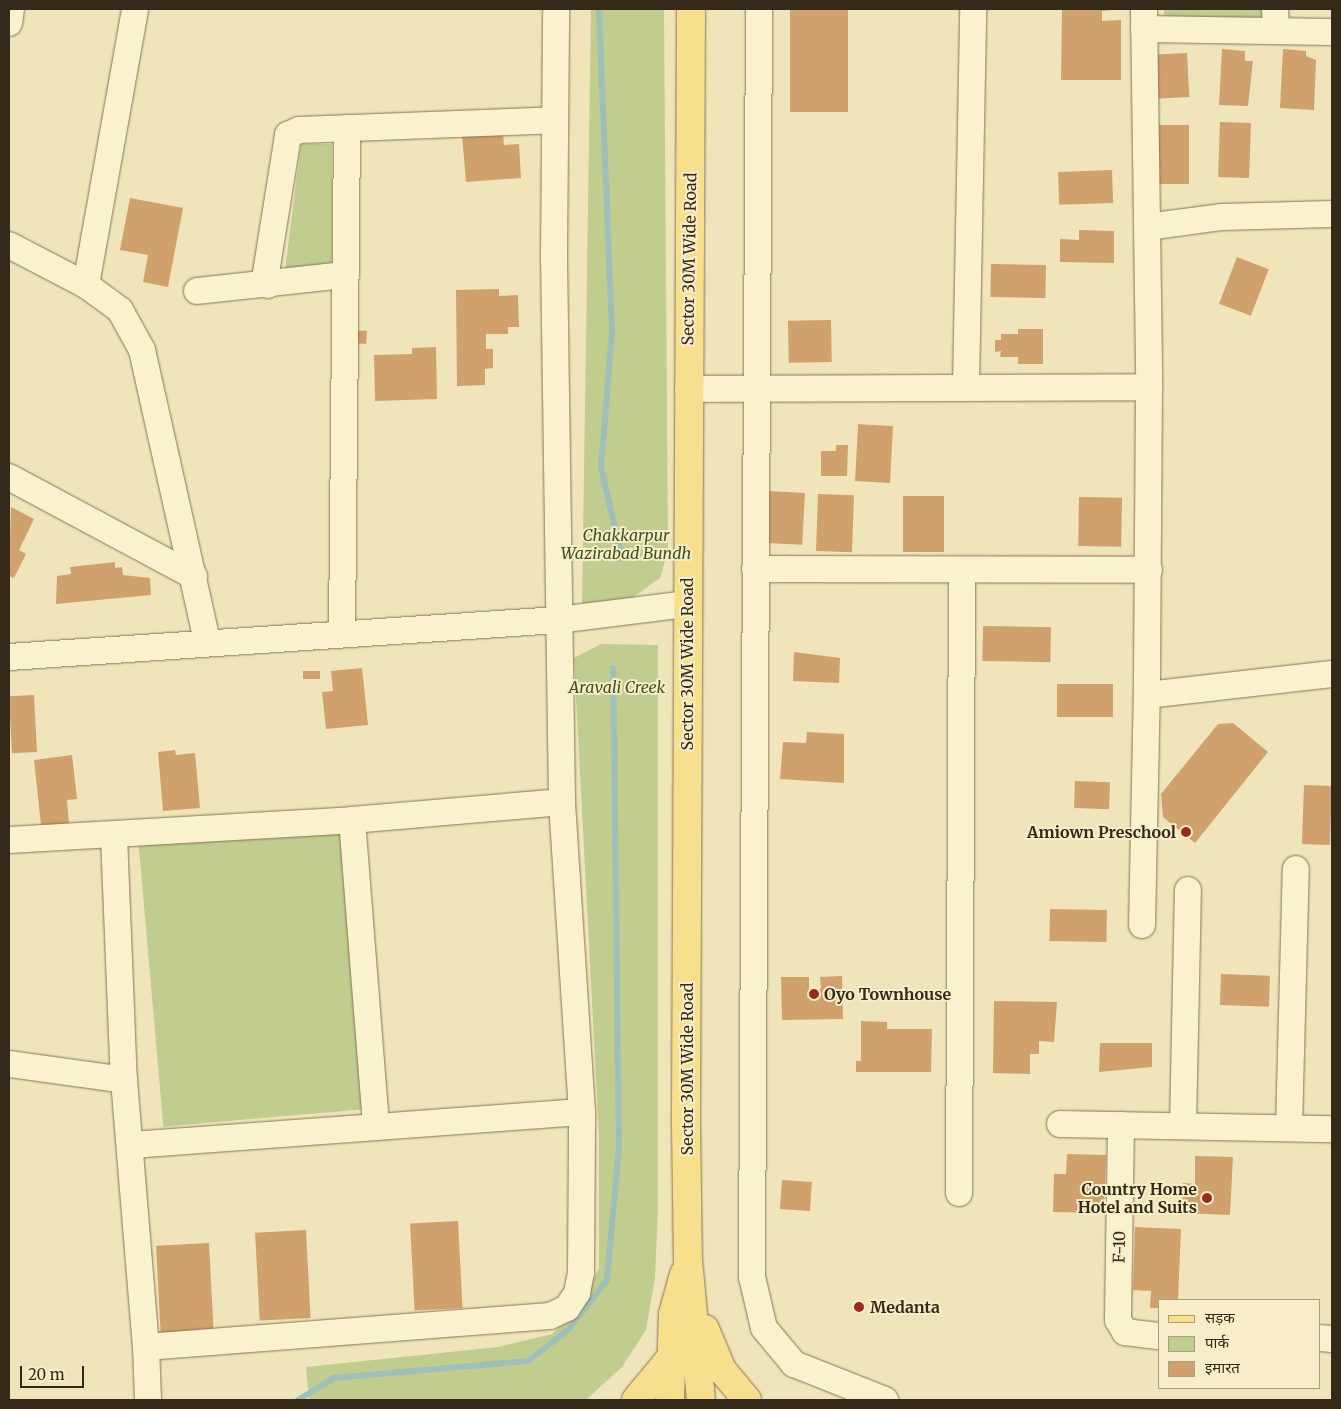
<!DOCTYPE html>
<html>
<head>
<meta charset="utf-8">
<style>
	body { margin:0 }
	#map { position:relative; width:1341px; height:1409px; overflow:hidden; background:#f0e5ba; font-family:Merriweather,"Noto Sans Devanagari",serif }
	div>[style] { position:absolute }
	.green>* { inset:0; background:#c0cd8e; transform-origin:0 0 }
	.stream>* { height:6px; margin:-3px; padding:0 3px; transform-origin:3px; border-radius:3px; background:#9fc0b9 }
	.building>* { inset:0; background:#d0a06d; transform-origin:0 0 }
	.roads { filter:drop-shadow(0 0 1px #877454) drop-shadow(0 0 1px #877454) }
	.minor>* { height:26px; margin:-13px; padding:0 13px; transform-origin:13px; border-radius:13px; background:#faf1cd }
	.major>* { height:28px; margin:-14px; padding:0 14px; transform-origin:14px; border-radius:14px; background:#f7e08d }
	.dots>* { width:14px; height:14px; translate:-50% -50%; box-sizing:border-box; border:2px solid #f7eec9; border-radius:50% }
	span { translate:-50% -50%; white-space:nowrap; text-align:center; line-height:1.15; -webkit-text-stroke:4px #f7eec9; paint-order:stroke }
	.street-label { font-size:16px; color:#35291a }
	.park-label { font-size:16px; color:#40521f; font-style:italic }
	.poi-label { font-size:16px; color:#35291a; font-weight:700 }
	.right { translate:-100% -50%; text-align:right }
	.left { translate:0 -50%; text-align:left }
	.frame { position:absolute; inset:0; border:10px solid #35291a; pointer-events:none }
	.legend { position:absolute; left:1158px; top:1299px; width:162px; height:90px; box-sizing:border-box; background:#f7eec9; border:1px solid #a99f83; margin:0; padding:6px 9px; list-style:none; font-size:15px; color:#35291a }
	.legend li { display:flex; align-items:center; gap:10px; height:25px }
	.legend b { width:25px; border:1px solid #a99f83 }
	.scale { position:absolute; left:20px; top:1366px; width:64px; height:22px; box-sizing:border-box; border:2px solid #35291a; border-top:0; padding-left:6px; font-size:15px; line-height:18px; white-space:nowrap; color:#35291a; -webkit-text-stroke:4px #f7eec9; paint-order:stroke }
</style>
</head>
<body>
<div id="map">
	<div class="green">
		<i style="clip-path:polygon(591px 9px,664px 9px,668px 551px,660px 578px,628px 601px,582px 603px)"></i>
		<i style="left:1164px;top:9px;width:107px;height:13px"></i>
		<i style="clip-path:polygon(301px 144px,332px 144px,332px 263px,285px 271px)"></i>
		<i style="clip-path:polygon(601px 644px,658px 645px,658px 1208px,655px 1278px,646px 1330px,622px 1367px,586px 1400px,309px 1400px,306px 1367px,498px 1347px,552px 1334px,580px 1307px,599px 1268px,599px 1136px,574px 658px)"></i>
		<i style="left:342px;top:828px;width:282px;height:204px;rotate:85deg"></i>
	</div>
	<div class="stream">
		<i style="left:599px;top:9px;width:322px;rotate:87.7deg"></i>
		<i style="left:612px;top:331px;width:136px;rotate:94.6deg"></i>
		<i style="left:601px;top:467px;width:94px;rotate:77.1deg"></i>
		<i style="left:298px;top:1400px;width:42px;rotate:-31.4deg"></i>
		<i style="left:334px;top:1378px;width:195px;rotate:-5deg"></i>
		<i style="left:528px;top:1361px;width:51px;rotate:-37.8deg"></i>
		<i style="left:568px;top:1330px;width:63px;rotate:-52deg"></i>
		<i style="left:607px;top:1280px;width:133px;rotate:-84.8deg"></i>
		<i style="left:619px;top:1148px;width:480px;rotate:-90.7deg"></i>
	</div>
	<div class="building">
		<i style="left:790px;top:9px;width:58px;height:103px"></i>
		<i style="clip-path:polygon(1062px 9px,1121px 9px,1102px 11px,1102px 21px,1121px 20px,1121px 80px,1061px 80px)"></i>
		<i style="clip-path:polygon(1222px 49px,1245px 51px,1245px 61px,1253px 61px,1248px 106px,1219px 105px)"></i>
		<i style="clip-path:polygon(1283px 49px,1306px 51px,1306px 56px,1316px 60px,1314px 110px,1280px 108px)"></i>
		<i style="left:1187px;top:53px;width:44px;height:31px;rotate:87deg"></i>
		<i style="left:1220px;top:122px;width:31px;height:55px;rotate:2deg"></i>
		<i style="left:1158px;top:125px;width:31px;height:59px"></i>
		<i style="clip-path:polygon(503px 132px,504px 145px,519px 144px,521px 178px,466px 182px,462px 135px)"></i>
		<i style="left:1112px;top:170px;width:33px;height:54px;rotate:88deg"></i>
		<i style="clip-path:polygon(130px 198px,183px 208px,168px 287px,143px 282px,148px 255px,120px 250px)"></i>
		<i style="clip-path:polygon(1079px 230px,1114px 231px,1114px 263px,1060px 262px,1060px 239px,1079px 240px)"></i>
		<i style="left:1237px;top:257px;width:34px;height:50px;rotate:21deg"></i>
		<i style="left:991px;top:264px;width:55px;height:33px;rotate:1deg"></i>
		<i style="clip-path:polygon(499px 289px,499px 296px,518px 295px,519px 327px,508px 327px,508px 334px,486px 334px,486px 349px,493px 349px,493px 368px,485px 369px,485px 385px,457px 386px,456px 290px)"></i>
		<i style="left:831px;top:320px;width:42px;height:43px;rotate:89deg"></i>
		<i style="clip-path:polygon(1018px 329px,1043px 329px,1043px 364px,1018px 364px,1018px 357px,1000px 357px,1001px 351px,995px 352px,995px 340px,1001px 340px,1001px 334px,1018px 334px)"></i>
		<i style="left:353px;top:330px;width:14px;height:13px;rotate:4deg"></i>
		<i style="clip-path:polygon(436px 347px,437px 399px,375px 401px,374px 355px,412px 354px,412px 348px)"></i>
		<i style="left:893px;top:426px;width:57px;height:35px;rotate:93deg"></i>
		<i style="clip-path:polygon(836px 445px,848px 445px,847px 476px,821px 476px,821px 451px,836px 451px)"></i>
		<i style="left:769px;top:491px;width:36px;height:52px;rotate:3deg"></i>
		<i style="left:818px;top:494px;width:36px;height:57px;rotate:2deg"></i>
		<i style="left:903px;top:496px;width:41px;height:56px"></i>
		<i style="left:1079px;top:497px;width:43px;height:49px;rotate:1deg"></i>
		<i style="clip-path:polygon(11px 507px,34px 519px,19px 550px,26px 554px,14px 578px,9px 576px)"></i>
		<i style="clip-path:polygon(115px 562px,115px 568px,122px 567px,123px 575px,150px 578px,151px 595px,56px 604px,57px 576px,71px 574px,70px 567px)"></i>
		<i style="left:983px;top:626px;width:68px;height:35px;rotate:1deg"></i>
		<i style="clip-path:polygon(794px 652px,840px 658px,839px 683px,793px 681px)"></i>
		<i style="clip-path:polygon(362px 668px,368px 725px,326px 729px,322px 692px,333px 691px,331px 671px)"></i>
		<i style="left:320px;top:671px;width:8px;height:17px;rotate:90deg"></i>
		<i style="left:1113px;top:684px;width:33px;height:56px;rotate:90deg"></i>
		<i style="left:34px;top:695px;width:57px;height:25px;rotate:87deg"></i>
		<i style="clip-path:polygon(1233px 723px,1268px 752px,1195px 843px,1163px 817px,1161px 794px,1218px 724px)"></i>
		<i style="clip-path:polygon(807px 732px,844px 734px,844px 783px,780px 779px,783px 742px,806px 743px)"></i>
		<i style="clip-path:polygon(175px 750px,176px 755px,195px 753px,200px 808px,163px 811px,158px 752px)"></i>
		<i style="clip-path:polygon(72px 755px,77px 799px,67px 800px,69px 826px,41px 825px,34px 760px)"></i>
		<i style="left:1075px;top:781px;width:35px;height:27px;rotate:2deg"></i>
		<i style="left:1304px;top:785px;width:28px;height:59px;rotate:2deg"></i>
		<i style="left:1050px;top:909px;width:57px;height:32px;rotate:1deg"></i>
		<i style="left:1221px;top:974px;width:49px;height:31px;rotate:2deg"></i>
		<i style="clip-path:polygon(842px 976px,843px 1019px,782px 1020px,781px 977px,809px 977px,809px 989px,821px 989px,820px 977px)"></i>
		<i style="clip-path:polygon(994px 1001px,1057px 1002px,1054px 1042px,1039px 1041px,1039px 1054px,1030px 1054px,1030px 1074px,993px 1073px)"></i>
		<i style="clip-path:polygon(861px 1021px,887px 1022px,887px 1029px,932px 1029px,931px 1072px,856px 1072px,856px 1061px,861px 1061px)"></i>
		<i style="clip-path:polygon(1100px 1043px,1152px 1043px,1152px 1067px,1099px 1072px)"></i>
		<i style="clip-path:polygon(1067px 1154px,1106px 1155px,1104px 1213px,1053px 1212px,1054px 1174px,1066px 1174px)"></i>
		<i style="clip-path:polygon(1195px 1156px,1233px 1157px,1230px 1215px,1182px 1213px,1183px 1183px,1195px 1184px)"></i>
		<i style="left:782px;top:1180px;width:30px;height:29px;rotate:4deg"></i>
		<i style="left:458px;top:1221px;width:87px;height:48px;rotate:87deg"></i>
		<i style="clip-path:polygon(1135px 1227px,1181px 1229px,1178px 1300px,1160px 1300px,1160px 1308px,1150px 1308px,1151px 1291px,1133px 1290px)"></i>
		<i style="left:306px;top:1230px;width:88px;height:51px;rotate:87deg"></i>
		<i style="left:209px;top:1243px;width:89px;height:53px;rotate:87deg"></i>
	</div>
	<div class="roads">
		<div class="minor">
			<i style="left:759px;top:9px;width:1268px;rotate:90.32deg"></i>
			<i style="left:752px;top:1277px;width:52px;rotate:76.8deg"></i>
			<i style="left:764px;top:1328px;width:47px;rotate:50.2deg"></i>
			<i style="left:794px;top:1364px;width:98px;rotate:21.6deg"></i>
			<i style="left:1144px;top:9px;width:378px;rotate:89.2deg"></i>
			<i style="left:1275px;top:9px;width:22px;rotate:87deg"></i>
			<i style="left:9px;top:23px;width:14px;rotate:-82deg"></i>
			<i style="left:1144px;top:29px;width:188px;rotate:0.9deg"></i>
			<i style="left:1147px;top:227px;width:76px;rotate:-7.6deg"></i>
			<i style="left:1222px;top:217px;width:110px;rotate:-1.6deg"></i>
			<i style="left:9px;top:245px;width:87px;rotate:27.5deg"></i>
			<i style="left:86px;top:285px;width:42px;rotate:36.3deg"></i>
			<i style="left:120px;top:310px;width:46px;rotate:61.2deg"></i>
			<i style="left:142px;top:350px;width:298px;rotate:77.4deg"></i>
			<i style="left:86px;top:285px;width:280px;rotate:-79.9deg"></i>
			<i style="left:268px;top:285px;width:7px;rotate:-117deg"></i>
			<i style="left:265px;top:279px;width:146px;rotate:-80.9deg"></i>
			<i style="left:288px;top:135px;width:12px;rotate:-24deg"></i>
			<i style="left:299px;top:130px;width:256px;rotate:-2.2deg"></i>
			<i style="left:197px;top:291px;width:149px;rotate:-6.2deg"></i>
			<i style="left:966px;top:386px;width:377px;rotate:-88.9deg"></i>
			<i style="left:688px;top:389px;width:461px;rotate:-0.2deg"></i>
			<i style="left:1149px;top:387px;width:308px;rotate:90.4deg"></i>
			<i style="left:1147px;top:695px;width:186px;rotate:-6.5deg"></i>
			<i style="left:9px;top:477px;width:210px;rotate:28.2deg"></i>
			<i style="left:755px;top:569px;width:394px;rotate:0.1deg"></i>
			<i style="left:342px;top:632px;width:504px;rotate:-89.43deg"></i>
			<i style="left:9px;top:657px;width:550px;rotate:-3.86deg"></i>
			<i style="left:558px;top:620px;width:130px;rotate:-7.1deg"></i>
			<i style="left:352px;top:820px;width:306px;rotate:85.5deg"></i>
			<i style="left:114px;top:836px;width:244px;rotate:87.7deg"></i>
			<i style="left:124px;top:1080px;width:268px;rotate:85.3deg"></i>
			<i style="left:146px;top:1347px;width:405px;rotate:-4.4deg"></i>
			<i style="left:550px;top:1316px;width:19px;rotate:-25deg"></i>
			<i style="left:567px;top:1308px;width:18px;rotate:-56deg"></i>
			<i style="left:577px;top:1293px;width:21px;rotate:-79deg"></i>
			<i style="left:581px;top:1272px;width:160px;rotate:-89.6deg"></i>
			<i style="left:582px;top:1112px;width:311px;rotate:-93.7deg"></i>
			<i style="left:562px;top:802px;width:546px;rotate:-90.84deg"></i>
			<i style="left:554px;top:256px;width:247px;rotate:-89.5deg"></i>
			<i style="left:9px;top:840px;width:344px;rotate:-3.3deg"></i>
			<i style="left:352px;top:820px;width:211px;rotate:-4.9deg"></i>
			<i style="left:1142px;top:925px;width:230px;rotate:-88.8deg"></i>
			<i style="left:9px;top:1064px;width:116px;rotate:7.9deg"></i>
			<i style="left:1060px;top:1124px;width:272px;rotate:1.1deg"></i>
			<i style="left:1121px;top:1125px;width:195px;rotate:90.9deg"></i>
			<i style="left:1118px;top:1320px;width:14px;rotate:60deg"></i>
			<i style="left:1125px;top:1332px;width:35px;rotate:7deg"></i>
			<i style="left:1183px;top:1126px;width:236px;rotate:-88.8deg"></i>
			<i style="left:1289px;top:1128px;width:259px;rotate:-88.5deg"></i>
			<i style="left:131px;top:1145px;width:452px;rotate:-4.2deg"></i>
			<i style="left:959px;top:1193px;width:622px;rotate:-89.72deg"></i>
			<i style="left:1320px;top:1338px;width:12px;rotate:5deg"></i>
			<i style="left:146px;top:1347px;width:53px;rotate:87.8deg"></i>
		</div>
		<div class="major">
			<i style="left:691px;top:9px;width:1115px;rotate:90.26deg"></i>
			<i style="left:686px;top:1124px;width:136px;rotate:89.2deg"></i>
			<i style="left:688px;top:1260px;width:141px;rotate:84.7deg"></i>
			<i style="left:705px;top:1329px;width:44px;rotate:67.5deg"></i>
			<i style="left:722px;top:1370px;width:39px;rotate:50deg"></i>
			<i style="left:636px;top:1400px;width:52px;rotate:-50.5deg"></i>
			<i style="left:670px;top:1400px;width:86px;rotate:-88deg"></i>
			<i style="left:673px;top:1314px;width:41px;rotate:-74.6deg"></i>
		</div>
	</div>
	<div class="dots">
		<i style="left:1186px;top:832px;background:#982c21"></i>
		<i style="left:814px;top:994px;background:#982c21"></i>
		<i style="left:1207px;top:1198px;background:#982c21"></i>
		<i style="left:859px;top:1307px;background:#982c21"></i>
	</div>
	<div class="street-label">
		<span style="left:689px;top:259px;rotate:-89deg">Sector 30M Wide Road</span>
		<span style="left:687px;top:664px;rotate:-90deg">Sector 30M Wide Road</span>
		<span style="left:687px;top:1069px;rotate:-90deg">Sector 30M Wide Road</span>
		<span style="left:1119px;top:1247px;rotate:-89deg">F-10</span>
	</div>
	<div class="park-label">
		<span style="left:626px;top:544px">Chakkarpur<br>Wazirabad Bundh</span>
		<span style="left:617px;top:687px">Aravali Creek</span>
	</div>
	<div class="poi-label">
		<span class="right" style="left:1176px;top:832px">Amiown Preschool</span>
		<span class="left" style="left:824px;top:994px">Oyo Townhouse</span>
		<span class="right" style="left:1197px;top:1198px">Country Home<br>Hotel and Suits</span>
		<span class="left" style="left:870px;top:1307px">Medanta</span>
	</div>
	<div class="frame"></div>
	<ul class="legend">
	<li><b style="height:6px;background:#f7e08d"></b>सड़क</li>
	<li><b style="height:14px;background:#c0cd8e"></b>पार्क</li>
	<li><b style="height:14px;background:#d0a06d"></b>इमारत</li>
	</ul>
	<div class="scale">20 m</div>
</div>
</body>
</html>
